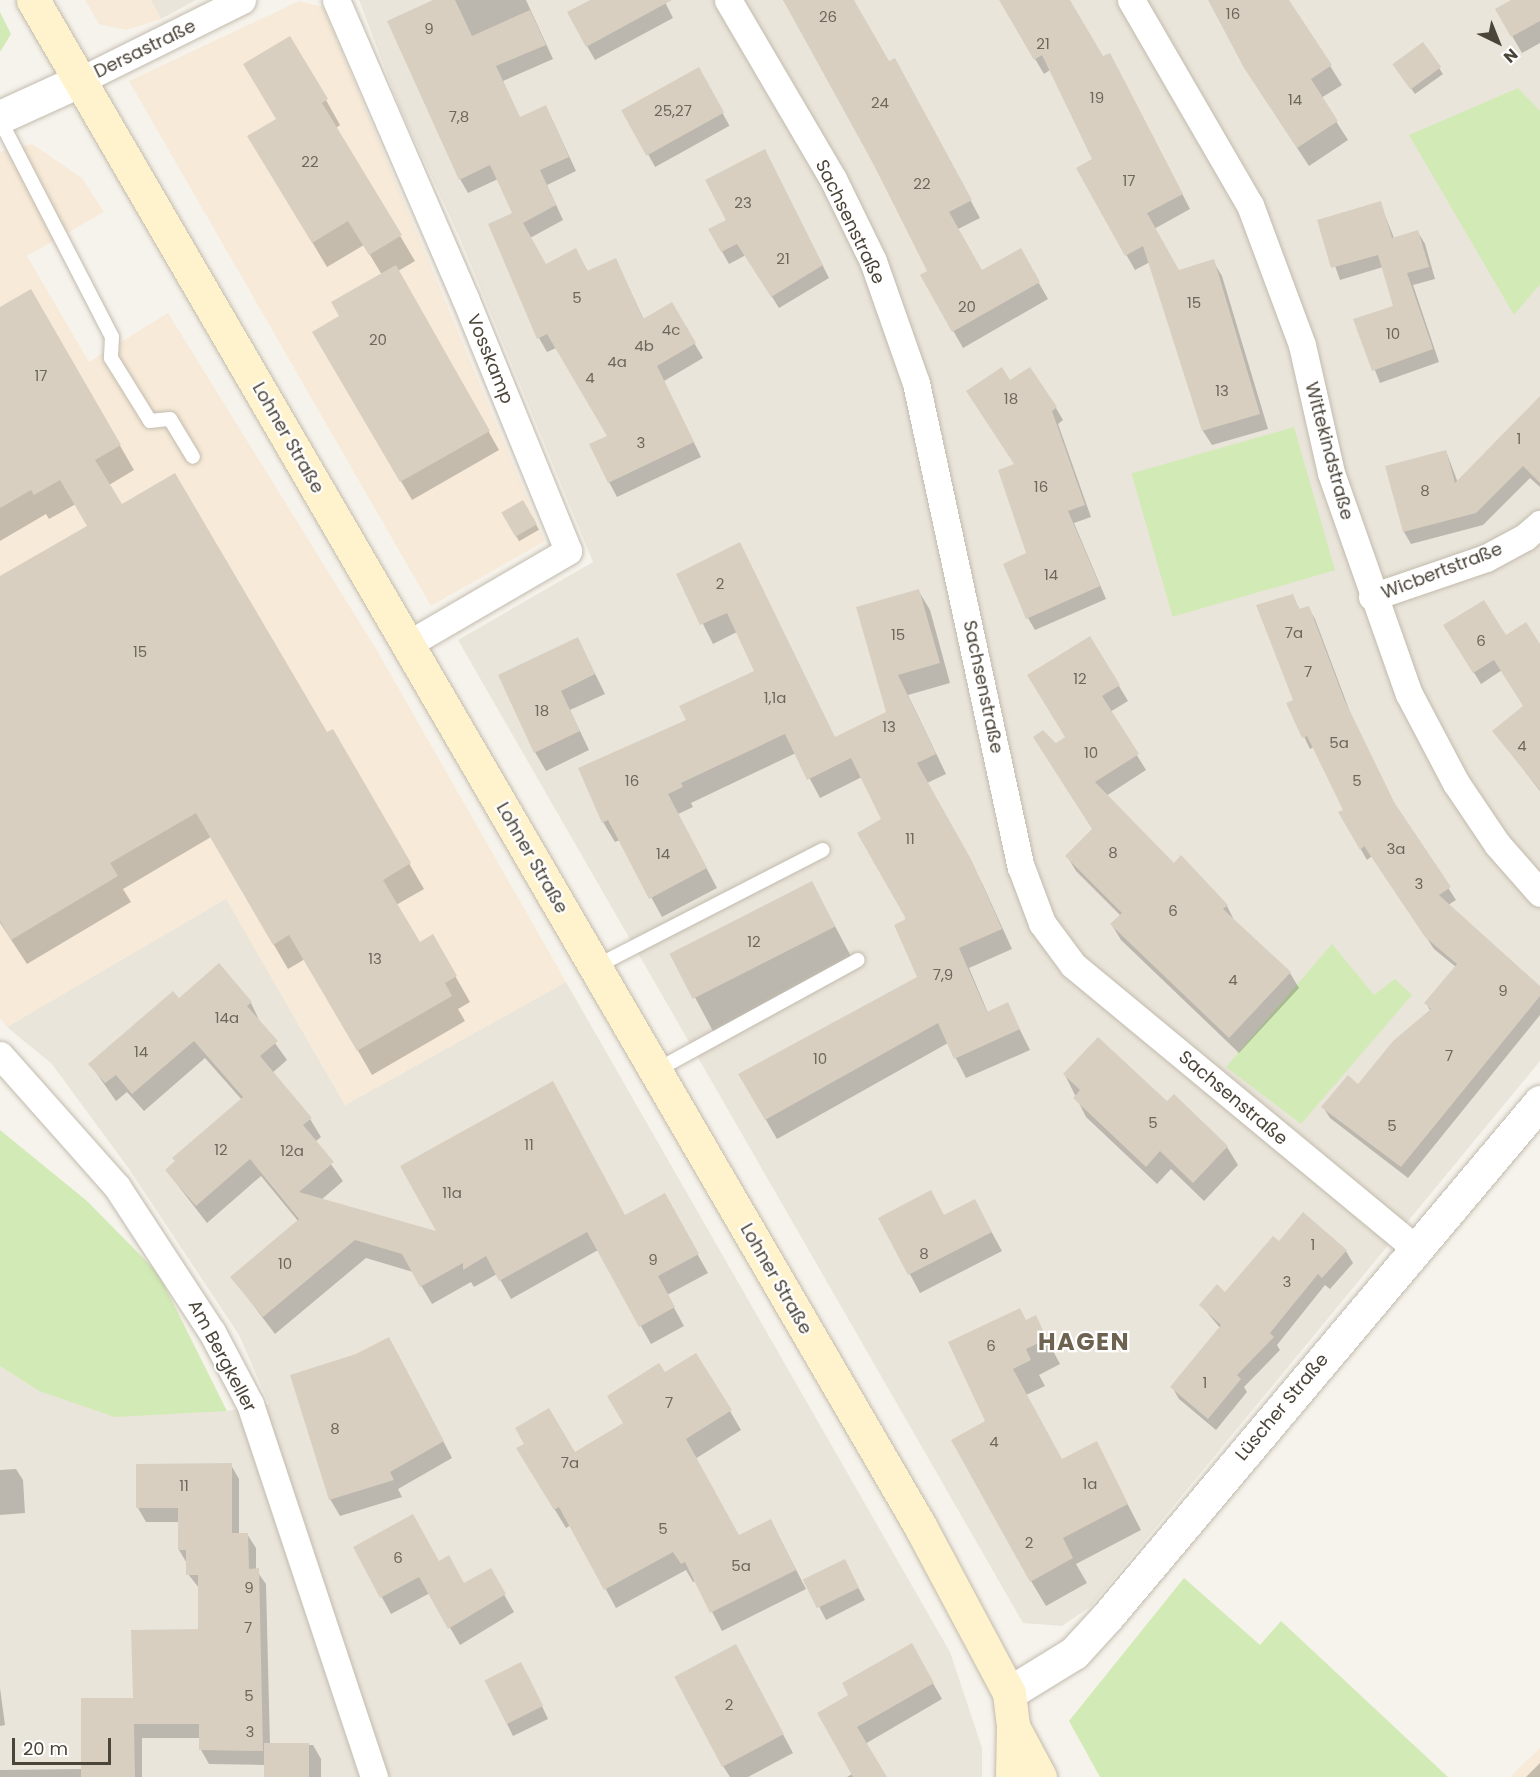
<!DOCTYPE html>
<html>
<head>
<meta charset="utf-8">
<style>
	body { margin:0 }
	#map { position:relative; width:1540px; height:1777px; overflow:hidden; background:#f6f3ec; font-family:Poppins,sans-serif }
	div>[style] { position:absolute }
	.residential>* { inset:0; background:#eae5da }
	.commercial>* { inset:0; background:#f7ead8 }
	.green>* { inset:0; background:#d2eab5; transform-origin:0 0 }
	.shadow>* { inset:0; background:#0003; transform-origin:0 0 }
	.building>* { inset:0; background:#d8cfc1; transform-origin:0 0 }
	.roads { filter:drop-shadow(0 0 2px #c2bbae) drop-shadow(0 0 2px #c2bbae) }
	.service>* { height:14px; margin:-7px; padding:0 7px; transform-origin:7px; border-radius:7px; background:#fff }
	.minor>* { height:27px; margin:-13.5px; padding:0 13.5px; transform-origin:13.5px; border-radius:13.5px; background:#fff }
	.tertiary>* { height:33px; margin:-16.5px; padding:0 16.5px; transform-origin:16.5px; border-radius:16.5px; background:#fff }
	.secondary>* { height:33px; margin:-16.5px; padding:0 16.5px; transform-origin:16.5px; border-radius:16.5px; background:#fff3cd }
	span { translate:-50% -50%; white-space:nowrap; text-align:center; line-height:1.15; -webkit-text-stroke:4.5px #fff; paint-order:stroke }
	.number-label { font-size:15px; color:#6e675b }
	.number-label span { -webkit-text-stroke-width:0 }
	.street-label { font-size:18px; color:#4b4439 }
	.district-label { font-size:24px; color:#6e6250; font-weight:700; letter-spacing:1.5px }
	.north { position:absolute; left:1468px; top:12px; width:60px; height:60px; -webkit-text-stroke:4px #fff; paint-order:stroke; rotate:137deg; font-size:16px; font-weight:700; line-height:24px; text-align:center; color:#4b4439 }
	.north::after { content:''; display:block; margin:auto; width:21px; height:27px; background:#4b4439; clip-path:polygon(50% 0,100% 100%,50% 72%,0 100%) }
	.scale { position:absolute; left:12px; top:1738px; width:99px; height:27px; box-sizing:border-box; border:3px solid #4b4439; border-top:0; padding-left:8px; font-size:18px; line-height:21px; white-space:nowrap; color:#4b4439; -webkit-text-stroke:4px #fff; paint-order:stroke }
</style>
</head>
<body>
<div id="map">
	<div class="residential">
		<i style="clip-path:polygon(151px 0,196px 0,161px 19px)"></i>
		<i style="clip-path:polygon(359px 0,1540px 0,1540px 1061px,1091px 1606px,1062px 1626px,1023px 1623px,458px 640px,593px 562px,459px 236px,400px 108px)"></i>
		<i style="clip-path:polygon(226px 898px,345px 1105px,566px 982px,950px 1652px,982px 1748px,982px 1777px,0 1777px,0 1366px,39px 1391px,227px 1411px,269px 1404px,239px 1335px,129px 1169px,52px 1064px,7px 1027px)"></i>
	</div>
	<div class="commercial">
		<i style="clip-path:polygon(85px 0,151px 0,161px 19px,126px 30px,99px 24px)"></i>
		<i style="clip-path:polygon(299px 1px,323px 7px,545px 541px,431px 606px,129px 81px)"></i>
		<i style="clip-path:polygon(32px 144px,82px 178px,104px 212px,27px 256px,89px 362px,168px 313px,379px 654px,566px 982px,345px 1105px,226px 899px,7px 1027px,0 1018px,0 152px)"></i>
		<i style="clip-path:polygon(1540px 1748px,1540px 1777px,1510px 1777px)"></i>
	</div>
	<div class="green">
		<i style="clip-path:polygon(0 12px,11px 34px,0 52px)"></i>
		<i style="clip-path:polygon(1518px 88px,1540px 111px,1540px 284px,1514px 315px,1409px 135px)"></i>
		<i style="left:1294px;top:427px;width:149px;height:169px;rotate:74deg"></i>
		<i style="clip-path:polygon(1332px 944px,1374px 995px,1395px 979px,1412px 995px,1301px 1124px,1226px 1067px)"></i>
		<i style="clip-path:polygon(0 1130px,87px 1201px,158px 1273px,227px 1411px,115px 1417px,39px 1391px,0 1366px)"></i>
		<i style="clip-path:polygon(1184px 1578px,1260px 1645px,1281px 1621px,1448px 1777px,1100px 1777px,1069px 1721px)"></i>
	</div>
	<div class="shadow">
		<i style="clip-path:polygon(436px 0,526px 0,553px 59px,503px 81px,520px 118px,553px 121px,576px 171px,547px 185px,563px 220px,530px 238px,545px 266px,576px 250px,588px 272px,616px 260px,644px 320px,671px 304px,703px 358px,664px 381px,701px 457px,617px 497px,609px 482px,609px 437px,556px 348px,547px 352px,539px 338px,514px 213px,498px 179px,468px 193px,460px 179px)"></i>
		<i style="clip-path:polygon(594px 0,664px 0,673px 18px,595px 60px,587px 46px)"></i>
		<i style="clip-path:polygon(783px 0,852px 0,888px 63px,904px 77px,980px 218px,958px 229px,982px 272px,1020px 250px,1048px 299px,963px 348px,922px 276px,929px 272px,823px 65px)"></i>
		<i style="clip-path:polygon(1000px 0,1068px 0,1103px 58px,1118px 69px,1190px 209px,1154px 229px,1178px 272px,1213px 261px,1222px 276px,1268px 429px,1212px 445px,1203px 431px,1150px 262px,1135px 270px,1127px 256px,1078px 169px,1094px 160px,1050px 70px,1044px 74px)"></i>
		<i style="clip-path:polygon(1209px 0,1282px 0,1307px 29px,1342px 85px,1321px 98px,1348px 140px,1309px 166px,1257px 87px)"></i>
		<i style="clip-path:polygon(1515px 0,1540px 0,1540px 43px,1522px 53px,1497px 10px)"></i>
		<i style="clip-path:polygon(1423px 44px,1443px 74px,1415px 94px,1398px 70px)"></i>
		<i style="left:698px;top:69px;width:65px;height:85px;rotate:61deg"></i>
		<i style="clip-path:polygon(326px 100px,340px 125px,336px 128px,415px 261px,398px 271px,499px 450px,412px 500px,314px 333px,341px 317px,382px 275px,364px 245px,327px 267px,249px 137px)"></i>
		<i style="clip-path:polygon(771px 163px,829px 278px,779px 308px,746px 255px,729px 264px,710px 230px,728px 220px)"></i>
		<i style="clip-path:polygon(1380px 203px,1394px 238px,1418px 232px,1425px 244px,1435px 279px,1413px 285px,1439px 362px,1380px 383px,1355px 320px,1394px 307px,1383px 267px,1340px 280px,1319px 221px)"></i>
		<i style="clip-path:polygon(31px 291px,134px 470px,109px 485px,121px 506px,326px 734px,332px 731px,424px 889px,396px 905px,419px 944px,433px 937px,470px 1002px,458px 1009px,465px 1021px,372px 1075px,305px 959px,288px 969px,211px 837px,123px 889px,131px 902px,27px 964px,0 923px,0 578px,88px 526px,76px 504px,49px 519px,46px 514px,0 541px,0 309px)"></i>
		<i style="clip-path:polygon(1010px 382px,1056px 408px,1063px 420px,1058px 424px,1091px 517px,1074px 523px,1106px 599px,1035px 630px,1028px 618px,1028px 554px)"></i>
		<i style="clip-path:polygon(1540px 434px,1540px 487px,1530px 478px,1483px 525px,1411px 544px,1404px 532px,1387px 467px,1446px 451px,1458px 483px)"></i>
		<i style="left:523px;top:502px;width:32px;height:23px;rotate:60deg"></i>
		<i style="clip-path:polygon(739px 544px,835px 739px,887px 713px,918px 590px,930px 610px,950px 683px,908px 695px,946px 774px,927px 783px,982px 883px,1012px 949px,969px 968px,988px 1013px,1007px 1004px,1030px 1050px,966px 1078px,948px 1043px,777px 1139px,740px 1075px,919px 977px,883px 820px,862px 777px,820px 798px,796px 753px,691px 803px,693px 807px,678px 814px,717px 888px,662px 917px,620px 840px,615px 842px,603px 822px,580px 768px,688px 720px,756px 672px,737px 632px,713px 644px,678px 574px)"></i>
		<i style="clip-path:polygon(1292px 595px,1300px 610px,1308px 607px,1315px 619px,1350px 712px,1397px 809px,1456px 900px,1448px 905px,1540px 987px,1540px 1015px,1408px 1178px,1330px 1118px,1323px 1107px,1358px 1086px,1431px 1012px,1426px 1003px,1456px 967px,1434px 949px,1372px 856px,1367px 860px,1340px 813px,1345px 810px,1314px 747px,1310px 749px,1288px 703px,1295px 701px)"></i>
		<i style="clip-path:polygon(1452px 637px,1505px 637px,1540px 646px,1540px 791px,1494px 731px,1525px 706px,1502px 670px,1481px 684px)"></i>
		<i style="clip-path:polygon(1090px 638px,1128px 701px,1110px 712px,1146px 770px,1106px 796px,1174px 865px,1227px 906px,1235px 922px,1290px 973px,1299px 988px,1239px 1053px,1121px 940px,1112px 925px,1121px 916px,1076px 871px,1067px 856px,1094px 830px,1056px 745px,1067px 738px)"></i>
		<i style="clip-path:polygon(578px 639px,605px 694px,570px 710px,589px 750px,546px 771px,535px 752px)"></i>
		<i style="left:812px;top:883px;width:89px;height:157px;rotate:62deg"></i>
		<i style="clip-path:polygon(179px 1000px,251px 1003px,260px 1022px,287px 1060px,272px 1073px,310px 1119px,321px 1137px,315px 1142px,343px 1181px,321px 1200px,439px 1233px,625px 1217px,664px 1195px,708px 1273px,667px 1295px,684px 1326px,651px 1344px,598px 1250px,511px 1299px,497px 1274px,474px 1287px,471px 1282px,432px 1304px,413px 1272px,366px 1258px,275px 1334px,232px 1277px,298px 1221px,261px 1176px,207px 1223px,166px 1170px,242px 1100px,205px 1058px,144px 1111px,127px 1092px,116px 1101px,90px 1064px)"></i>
		<i style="clip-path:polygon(1065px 1075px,1167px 1103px,1227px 1147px,1238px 1165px,1204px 1201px,1171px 1169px,1157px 1184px,1086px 1117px)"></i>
		<i style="clip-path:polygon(944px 1217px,985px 1220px,1002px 1251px,920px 1293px,880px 1218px)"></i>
		<i style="clip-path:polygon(1279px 1243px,1346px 1251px,1353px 1263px,1330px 1289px,1325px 1285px,1277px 1345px,1280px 1350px,1244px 1387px,1247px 1392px,1216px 1430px,1179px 1399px,1172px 1387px,1220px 1328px,1201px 1305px,1225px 1294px)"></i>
		<i style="clip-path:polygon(1035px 1317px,1060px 1364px,1039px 1375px,1045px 1386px,1026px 1395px,1062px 1461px,1096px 1443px,1141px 1530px,1076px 1564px,1087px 1583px,1046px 1606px,1031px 1581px,987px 1422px,1026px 1321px)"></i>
		<i style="clip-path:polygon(398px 1355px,452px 1458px,398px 1489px,402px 1497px,340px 1516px,330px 1499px)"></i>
		<i style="clip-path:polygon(665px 1374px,730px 1411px,741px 1430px,695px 1459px,738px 1537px,771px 1521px,806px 1589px,722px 1631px,696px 1581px,693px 1582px,686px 1570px,616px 1608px,571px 1525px,566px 1528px,518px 1449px,574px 1454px,625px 1424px)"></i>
		<i style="clip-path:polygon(231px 1465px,239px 1479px,239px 1535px,247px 1534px,256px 1548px,256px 1570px,266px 1584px,270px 1745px,313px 1745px,321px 1759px,321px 1777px,265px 1777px,265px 1765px,209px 1764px,201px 1750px,201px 1738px,142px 1738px,142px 1777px,0 1777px,0 1770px,83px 1769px,134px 1699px,200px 1630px,199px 1588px,188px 1574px,188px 1565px,179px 1550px,180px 1522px,146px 1522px,138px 1508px)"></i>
		<i style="clip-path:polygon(16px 1469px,23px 1480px,25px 1513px,0 1515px,0 1470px)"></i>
		<i style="clip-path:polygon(355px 1548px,438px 1563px,464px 1585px,490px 1570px,514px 1612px,460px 1645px,430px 1593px,391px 1614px)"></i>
		<i style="clip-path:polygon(851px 1574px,865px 1600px,826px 1620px,806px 1581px)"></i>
		<i style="clip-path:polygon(911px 1645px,942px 1699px,865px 1744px,885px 1777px,847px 1777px,852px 1774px,850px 1696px)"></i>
		<i style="clip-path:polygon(746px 1665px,793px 1753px,748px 1777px,730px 1777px,723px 1766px)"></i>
		<i style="clip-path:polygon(528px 1676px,548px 1719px,513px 1736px,486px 1681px)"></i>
		<i style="clip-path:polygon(0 1688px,5px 1725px,0 1726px)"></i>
		<i style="clip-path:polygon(1540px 1763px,1540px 1777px,1526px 1777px)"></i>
	</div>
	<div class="building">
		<i style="clip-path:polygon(433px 0,455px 0,472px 36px,530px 10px,546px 45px,496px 66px,520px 117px,546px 105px,569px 157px,540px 170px,556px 205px,523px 223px,546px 264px,576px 248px,587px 271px,616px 258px,643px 319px,672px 302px,696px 343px,657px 366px,694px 442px,608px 483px,589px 444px,607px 436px,547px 334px,537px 339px,488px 224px,512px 213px,490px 165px,459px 180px,387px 21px)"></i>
		<i style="clip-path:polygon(590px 0,672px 0,586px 47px,567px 12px)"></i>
		<i style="clip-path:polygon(783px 0,854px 0,889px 61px,895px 58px,972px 200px,949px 212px,982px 270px,1021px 248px,1040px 282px,952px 332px,920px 275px,927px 271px,875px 167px)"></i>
		<i style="clip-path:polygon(999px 0,1070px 0,1103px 56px,1110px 53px,1183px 194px,1147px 213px,1179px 270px,1214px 259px,1260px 414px,1202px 431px,1143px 246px,1125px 256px,1076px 168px,1092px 159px,1042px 55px,1034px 60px)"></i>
		<i style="clip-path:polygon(1208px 0,1289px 0,1332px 65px,1311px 79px,1338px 121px,1297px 148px,1244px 68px)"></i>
		<i style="clip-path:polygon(1511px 0,1540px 0,1540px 21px,1511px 37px,1495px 9px)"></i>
		<i style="clip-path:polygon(290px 36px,328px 99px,322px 103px,402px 235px,369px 255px,348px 221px,312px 243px,247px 136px,276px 119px,243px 64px)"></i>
		<i style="left:1423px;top:42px;width:31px;height:38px;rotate:54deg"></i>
		<i style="left:699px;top:67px;width:52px;height:89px;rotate:61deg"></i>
		<i style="clip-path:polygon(765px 149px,823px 265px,771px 297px,737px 244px,721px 252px,708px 229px,726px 220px,705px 180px)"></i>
		<i style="clip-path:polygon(1381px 201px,1392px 238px,1418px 230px,1429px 267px,1407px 273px,1433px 349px,1372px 371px,1353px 319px,1393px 306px,1378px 255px,1331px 268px,1317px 220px)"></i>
		<i style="clip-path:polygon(396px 265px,490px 431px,400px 482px,312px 332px,339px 316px,331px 302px)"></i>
		<i style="clip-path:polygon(31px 289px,121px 445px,95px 460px,122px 504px,175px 473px,327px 732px,333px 729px,411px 863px,383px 880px,420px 942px,433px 934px,457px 976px,445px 983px,452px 996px,357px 1051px,289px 935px,273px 945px,196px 813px,110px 863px,118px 876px,11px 940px,0 921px,0 576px,87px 526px,60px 480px,34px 495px,31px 490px,0 508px,0 307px)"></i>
		<i style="clip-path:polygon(1002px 367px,1010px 380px,1030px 367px,1057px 407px,1052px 411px,1085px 505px,1068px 511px,1100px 586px,1026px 619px,1003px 564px,1026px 553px,998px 470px,1014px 464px,966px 391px)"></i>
		<i style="clip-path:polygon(1540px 396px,1540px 483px,1523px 466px,1476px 513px,1403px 532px,1385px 466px,1446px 450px,1455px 483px)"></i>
		<i style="left:523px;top:500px;width:28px;height:25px;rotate:60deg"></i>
		<i style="clip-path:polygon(740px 542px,835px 737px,886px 712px,856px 607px,919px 589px,940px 663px,898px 675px,936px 754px,917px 763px,972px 861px,1002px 929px,959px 948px,987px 1012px,1008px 1002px,1020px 1029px,954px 1059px,938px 1023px,765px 1120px,738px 1074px,917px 977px,894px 925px,906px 919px,857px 833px,881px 819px,851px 758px,807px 780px,785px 734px,681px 783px,683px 787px,668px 794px,707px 868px,649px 899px,608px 820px,602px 823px,578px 768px,686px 720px,679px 706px,754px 671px,727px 613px,700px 625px,676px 574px)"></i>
		<i style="clip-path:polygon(1293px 594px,1299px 609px,1309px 606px,1344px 699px,1394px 802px,1451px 887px,1439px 895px,1540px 986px,1540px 996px,1401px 1167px,1321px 1107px,1348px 1075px,1358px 1084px,1393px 1041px,1431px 1009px,1424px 1003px,1457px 964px,1425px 937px,1364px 846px,1360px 850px,1338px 812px,1343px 810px,1307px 736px,1302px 738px,1286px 703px,1293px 700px,1256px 605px)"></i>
		<i style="clip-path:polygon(1484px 600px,1506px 635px,1526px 622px,1540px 644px,1540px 790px,1492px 731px,1523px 706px,1494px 660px,1473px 673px,1443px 625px)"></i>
		<i style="clip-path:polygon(1090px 636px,1120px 685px,1102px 696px,1139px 754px,1095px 782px,1174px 863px,1181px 855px,1228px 905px,1223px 909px,1291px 972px,1229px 1038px,1110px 924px,1122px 913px,1065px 856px,1092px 829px,1033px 737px,1043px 730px,1056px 743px,1065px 737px,1027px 675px)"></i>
		<i style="clip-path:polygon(578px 637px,595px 674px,561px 691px,580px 731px,534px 753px,498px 675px)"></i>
		<i style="left:812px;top:881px;width:51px;height:160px;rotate:63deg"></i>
		<i style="clip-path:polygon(219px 963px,252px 1002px,247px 1006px,278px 1041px,260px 1056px,312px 1118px,303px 1125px,334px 1162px,299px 1192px,436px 1231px,400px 1166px,553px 1081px,625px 1215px,665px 1193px,699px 1254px,658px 1276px,675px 1307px,639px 1327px,587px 1232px,499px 1281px,486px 1256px,463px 1270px,463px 1263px,420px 1287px,402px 1254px,355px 1240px,263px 1317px,230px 1277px,299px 1219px,250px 1159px,196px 1206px,165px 1170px,175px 1161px,172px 1158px,243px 1097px,194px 1041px,132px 1094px,116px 1075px,105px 1083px,88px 1064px,173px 991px,179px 998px)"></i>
		<i style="clip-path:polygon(1098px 1037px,1167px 1101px,1174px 1094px,1228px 1146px,1193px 1183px,1160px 1151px,1146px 1167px,1073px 1098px,1080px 1090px,1063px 1074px)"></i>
		<i style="clip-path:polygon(931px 1190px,944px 1215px,975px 1199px,992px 1232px,908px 1275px,878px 1218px)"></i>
		<i style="clip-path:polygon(1303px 1212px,1347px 1250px,1322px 1278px,1318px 1274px,1270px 1333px,1274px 1337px,1237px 1375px,1241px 1379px,1208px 1419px,1170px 1387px,1221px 1325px,1199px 1305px,1217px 1284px,1225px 1292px,1273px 1236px,1279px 1241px)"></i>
		<i style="clip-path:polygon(1020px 1308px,1026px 1320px,1036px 1315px,1047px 1339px,1026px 1349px,1031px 1360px,1013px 1369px,1062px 1459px,1097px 1441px,1128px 1504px,1063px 1538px,1073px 1558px,1030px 1582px,951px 1440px,985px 1421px,948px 1342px)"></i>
		<i style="clip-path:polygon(389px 1337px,444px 1441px,390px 1472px,394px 1480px,329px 1500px,290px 1375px,356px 1354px)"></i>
		<i style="clip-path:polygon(696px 1353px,732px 1410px,686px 1439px,739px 1535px,771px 1519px,796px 1570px,710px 1613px,685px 1562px,681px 1564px,673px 1552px,604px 1590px,559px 1507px,554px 1510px,516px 1448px,524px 1444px,515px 1428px,549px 1408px,575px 1452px,623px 1423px,607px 1396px,659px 1363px,665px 1372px)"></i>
		<i style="clip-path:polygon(232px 1463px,232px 1533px,248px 1533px,249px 1569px,259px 1568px,263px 1751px,199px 1750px,199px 1724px,134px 1724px,135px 1777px,81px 1777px,81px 1698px,133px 1698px,131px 1630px,198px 1629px,198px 1575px,186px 1575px,186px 1550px,178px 1550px,178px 1508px,136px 1508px,136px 1464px)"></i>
		<i style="clip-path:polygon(413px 1514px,439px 1561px,449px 1555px,464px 1583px,491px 1568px,506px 1594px,448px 1629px,419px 1577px,380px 1598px,353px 1547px)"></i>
		<i style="left:845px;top:1559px;width:32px;height:47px;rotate:64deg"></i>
		<i style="clip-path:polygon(912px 1643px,934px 1683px,857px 1727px,887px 1777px,853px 1777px,817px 1713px,848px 1695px,842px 1683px)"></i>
		<i style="left:736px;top:1644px;width:102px;height:70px;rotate:62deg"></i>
		<i style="left:521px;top:1662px;width:49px;height:41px;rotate:63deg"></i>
		<i style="left:309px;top:1743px;width:34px;height:45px;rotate:90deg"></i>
	</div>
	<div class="roads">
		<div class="service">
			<i style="left:0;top:120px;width:244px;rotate:62.7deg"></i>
			<i style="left:112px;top:337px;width:21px;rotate:93deg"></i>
			<i style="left:111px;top:358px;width:74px;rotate:58.2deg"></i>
			<i style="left:150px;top:421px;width:20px;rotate:-6deg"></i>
			<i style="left:170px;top:419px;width:44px;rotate:58.8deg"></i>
			<i style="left:595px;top:967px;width:256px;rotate:-27.2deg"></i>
			<i style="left:655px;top:1071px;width:231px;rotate:-28.7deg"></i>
		</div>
		<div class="minor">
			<i style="left:336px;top:0;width:325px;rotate:66.6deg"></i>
			<i style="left:465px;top:298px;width:273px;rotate:67.8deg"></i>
			<i style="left:568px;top:551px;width:185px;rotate:149.8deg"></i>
			<i style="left:728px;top:0;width:208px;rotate:59.6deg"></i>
			<i style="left:833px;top:179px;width:91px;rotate:64deg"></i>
			<i style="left:873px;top:261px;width:129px;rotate:70.6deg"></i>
			<i style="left:916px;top:383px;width:495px;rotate:77.8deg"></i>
			<i style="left:1021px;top:867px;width:60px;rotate:69.4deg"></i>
			<i style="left:1042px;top:923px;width:52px;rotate:53.6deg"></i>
			<i style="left:1073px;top:965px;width:444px;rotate:39.6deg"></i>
			<i style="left:1131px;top:0;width:237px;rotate:59.9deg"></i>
			<i style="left:1250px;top:205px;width:149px;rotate:69.6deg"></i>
			<i style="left:1302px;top:345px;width:131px;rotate:77.2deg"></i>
			<i style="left:1331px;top:473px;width:234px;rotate:70.6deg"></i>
			<i style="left:1409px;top:694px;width:101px;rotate:62.2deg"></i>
			<i style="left:1456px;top:783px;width:73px;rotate:56.1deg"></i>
			<i style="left:1497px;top:844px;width:65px;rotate:48.7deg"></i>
			<i style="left:79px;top:81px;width:182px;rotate:-26.4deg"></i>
			<i style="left:1372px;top:597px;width:120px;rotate:-18.9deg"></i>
			<i style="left:1486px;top:558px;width:44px;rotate:-28.3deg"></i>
			<i style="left:1525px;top:537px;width:20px;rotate:-41deg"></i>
			<i style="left:0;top:1055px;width:176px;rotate:48.4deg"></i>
			<i style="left:117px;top:1187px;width:173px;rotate:56.8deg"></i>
			<i style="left:212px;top:1332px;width:81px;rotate:62.2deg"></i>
			<i style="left:250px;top:1404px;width:393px;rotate:71.6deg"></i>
		</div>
		<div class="tertiary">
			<i style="left:0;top:117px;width:87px;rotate:-24.5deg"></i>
			<i style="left:1009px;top:1693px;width:76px;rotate:-31.6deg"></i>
			<i style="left:1074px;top:1653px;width:49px;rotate:-47.5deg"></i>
			<i style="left:1107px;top:1617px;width:673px;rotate:-49.94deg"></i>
		</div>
		<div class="secondary">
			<i style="left:33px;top:0;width:1765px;rotate:59.83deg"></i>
			<i style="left:920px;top:1526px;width:189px;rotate:61.9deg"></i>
			<i style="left:1009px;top:1693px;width:32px;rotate:83deg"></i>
			<i style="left:1013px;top:1725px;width:52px;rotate:91.1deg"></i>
			<i style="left:1016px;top:1732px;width:51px;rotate:61.9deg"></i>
		</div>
	</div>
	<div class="number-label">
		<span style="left:1233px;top:14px">16</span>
		<span style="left:828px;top:17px">26</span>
		<span style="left:429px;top:29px">9</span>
		<span style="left:1043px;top:44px">21</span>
		<span style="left:1097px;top:98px">19</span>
		<span style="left:1295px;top:100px">14</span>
		<span style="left:880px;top:103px">24</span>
		<span style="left:673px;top:111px">25,27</span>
		<span style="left:459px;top:117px">7,8</span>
		<span style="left:310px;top:162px">22</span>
		<span style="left:1129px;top:181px">17</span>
		<span style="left:922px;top:184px">22</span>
		<span style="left:743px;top:203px">23</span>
		<span style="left:783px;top:259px">21</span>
		<span style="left:577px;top:298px">5</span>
		<span style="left:1194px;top:303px">15</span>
		<span style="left:967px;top:307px">20</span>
		<span style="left:671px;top:330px">4c</span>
		<span style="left:1393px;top:334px">10</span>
		<span style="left:378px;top:340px">20</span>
		<span style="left:644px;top:346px">4b</span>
		<span style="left:617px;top:362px">4a</span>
		<span style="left:41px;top:376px">17</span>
		<span style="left:590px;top:378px">4</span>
		<span style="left:1222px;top:391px">13</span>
		<span style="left:1011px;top:399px">18</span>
		<span style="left:1519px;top:439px">1</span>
		<span style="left:641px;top:443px">3</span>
		<span style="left:1041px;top:487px">16</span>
		<span style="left:1425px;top:491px">8</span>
		<span style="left:1051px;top:575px">14</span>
		<span style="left:720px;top:584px">2</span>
		<span style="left:1294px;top:633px">7a</span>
		<span style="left:898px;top:635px">15</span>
		<span style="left:1481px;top:641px">6</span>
		<span style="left:140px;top:652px">15</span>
		<span style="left:1308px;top:672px">7</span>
		<span style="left:1080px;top:679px">12</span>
		<span style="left:775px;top:698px">1,1a</span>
		<span style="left:542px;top:711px">18</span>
		<span style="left:889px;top:727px">13</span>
		<span style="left:1339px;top:743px">5a</span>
		<span style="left:1522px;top:746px">4</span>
		<span style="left:1091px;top:753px">10</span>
		<span style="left:632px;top:781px">16</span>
		<span style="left:1357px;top:781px">5</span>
		<span style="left:910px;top:839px">11</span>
		<span style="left:1396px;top:849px">3a</span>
		<span style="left:1113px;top:853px">8</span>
		<span style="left:663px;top:854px">14</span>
		<span style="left:1419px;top:884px">3</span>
		<span style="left:1173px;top:911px">6</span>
		<span style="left:754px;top:942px">12</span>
		<span style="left:375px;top:959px">13</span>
		<span style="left:943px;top:975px">7,9</span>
		<span style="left:1233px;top:980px">4</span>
		<span style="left:1503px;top:991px">9</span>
		<span style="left:227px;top:1018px">14a</span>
		<span style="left:141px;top:1052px">14</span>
		<span style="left:1449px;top:1056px">7</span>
		<span style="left:820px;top:1059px">10</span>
		<span style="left:1153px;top:1123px">5</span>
		<span style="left:1392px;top:1126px">5</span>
		<span style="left:529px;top:1145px">11</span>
		<span style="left:221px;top:1150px">12</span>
		<span style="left:292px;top:1151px">12a</span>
		<span style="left:452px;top:1193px">11a</span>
		<span style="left:1313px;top:1245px">1</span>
		<span style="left:924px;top:1254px">8</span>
		<span style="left:653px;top:1260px">9</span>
		<span style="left:285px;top:1264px">10</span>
		<span style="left:1287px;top:1282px">3</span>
		<span style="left:991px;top:1346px">6</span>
		<span style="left:1205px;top:1383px">1</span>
		<span style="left:669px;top:1403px">7</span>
		<span style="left:335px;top:1429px">8</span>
		<span style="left:994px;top:1442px">4</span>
		<span style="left:570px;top:1463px">7a</span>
		<span style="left:1090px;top:1484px">1a</span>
		<span style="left:184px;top:1486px">11</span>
		<span style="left:663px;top:1529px">5</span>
		<span style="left:1029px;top:1543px">2</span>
		<span style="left:398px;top:1558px">6</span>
		<span style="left:741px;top:1566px">5a</span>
		<span style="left:249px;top:1588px">9</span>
		<span style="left:248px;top:1628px">7</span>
		<span style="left:249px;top:1696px">5</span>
		<span style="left:729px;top:1705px">2</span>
		<span style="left:250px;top:1732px">3</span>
	</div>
	<div class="street-label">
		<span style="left:145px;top:49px;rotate:-26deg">Dersastraße</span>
		<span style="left:850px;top:222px;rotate:64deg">Sachsenstraße</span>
		<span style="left:490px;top:359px;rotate:68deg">Vosskamp</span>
		<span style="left:288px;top:438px;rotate:60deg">Lohner Straße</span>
		<span style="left:1329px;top:451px;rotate:75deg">Wittekindstraße</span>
		<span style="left:1442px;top:571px;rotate:-21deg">Wicbertstraße</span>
		<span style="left:983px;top:687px;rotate:78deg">Sachsenstraße</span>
		<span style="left:532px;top:858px;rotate:60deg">Lohner Straße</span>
		<span style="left:1233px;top:1098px;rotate:40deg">Sachsenstraße</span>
		<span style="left:776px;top:1279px;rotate:60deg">Lohner Straße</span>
		<span style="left:222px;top:1356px;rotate:62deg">Am Bergkeller</span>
		<span style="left:1282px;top:1407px;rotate:-50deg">Lüscher Straße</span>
	</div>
	<div class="district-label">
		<span style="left:1084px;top:1342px">HAGEN</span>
	</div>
	<div class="north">N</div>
	<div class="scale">20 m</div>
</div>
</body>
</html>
